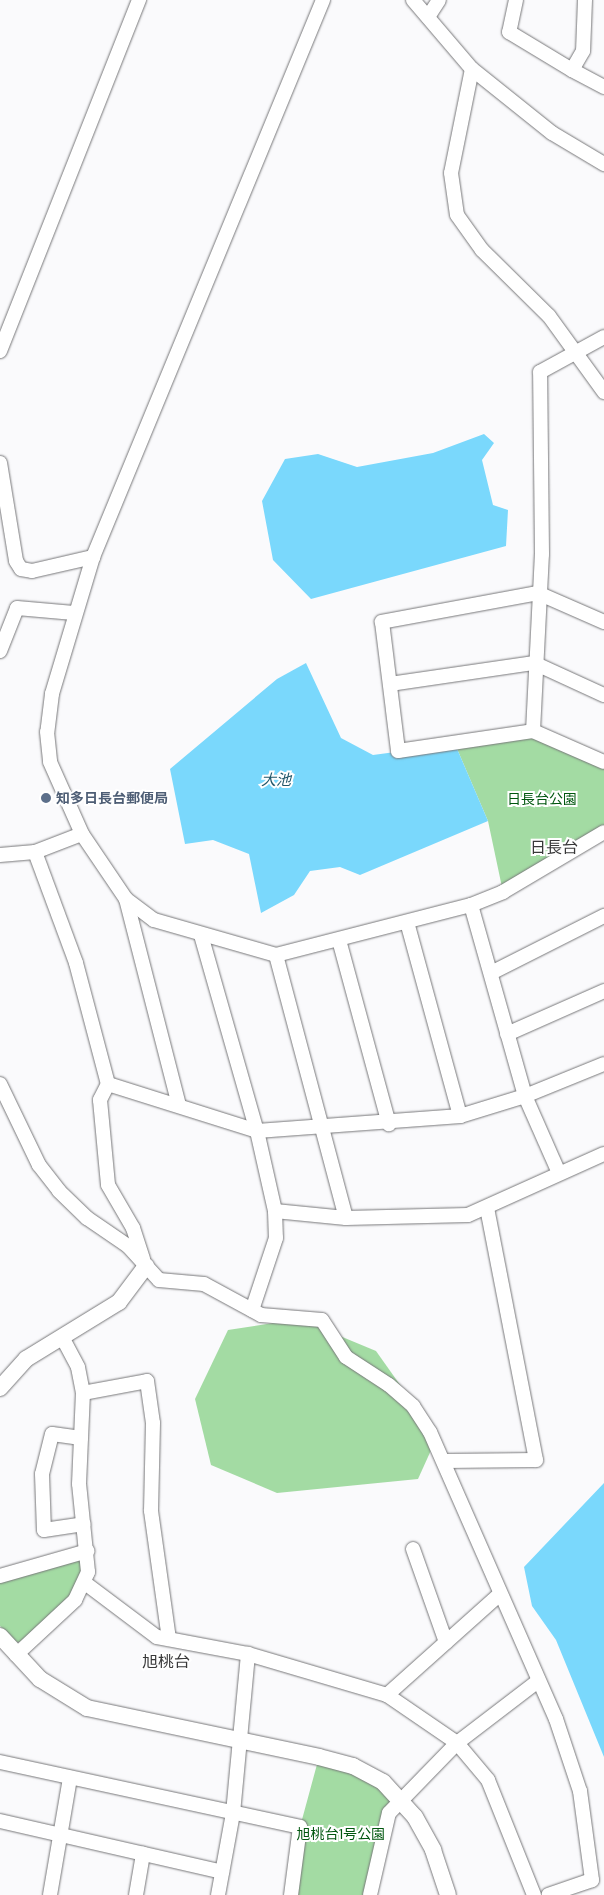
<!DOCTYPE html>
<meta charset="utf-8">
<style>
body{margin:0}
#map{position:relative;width:604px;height:1895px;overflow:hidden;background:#fafafc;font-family:"DM Sans","Noto Sans JP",sans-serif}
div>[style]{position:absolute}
.green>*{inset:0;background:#a3dba3}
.water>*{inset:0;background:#7ad8fc}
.roads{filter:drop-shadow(0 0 1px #777779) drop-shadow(0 0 1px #777779)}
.minor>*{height:14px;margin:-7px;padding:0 7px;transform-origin:7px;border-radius:7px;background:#fff}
.tertiary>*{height:16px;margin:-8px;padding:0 8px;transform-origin:8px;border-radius:8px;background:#fff}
.dots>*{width:14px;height:14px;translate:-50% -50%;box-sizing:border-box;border:2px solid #fff;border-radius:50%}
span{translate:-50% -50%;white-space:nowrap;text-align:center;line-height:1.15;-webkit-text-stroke:4px #fff;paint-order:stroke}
.service-label{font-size:14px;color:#4e5e75;font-weight:700}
.left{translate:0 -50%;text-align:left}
.park-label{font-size:14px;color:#01570f}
.water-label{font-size:15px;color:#22576a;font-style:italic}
.quarter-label{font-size:16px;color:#39393a}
</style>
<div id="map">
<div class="green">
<div style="clip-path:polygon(533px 731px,604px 762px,604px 832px,503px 892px,488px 821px,455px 744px)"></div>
<div style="clip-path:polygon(299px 1319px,376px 1351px,437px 1437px,418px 1479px,277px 1493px,211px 1465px,195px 1399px,228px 1330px)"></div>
<div style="clip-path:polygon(87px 1551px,85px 1583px,29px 1645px,14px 1641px,0 1626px,0 1576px)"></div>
<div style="clip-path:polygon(319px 1757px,403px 1800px,389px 1813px,370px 1895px,291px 1895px,300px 1827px)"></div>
</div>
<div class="water">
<div style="clip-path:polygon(484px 434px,494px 443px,482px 460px,493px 505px,508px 510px,506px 546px,311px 599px,273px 560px,262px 501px,285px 459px,318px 454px,357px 467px,433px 453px)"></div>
<div style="clip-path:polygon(306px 663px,341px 738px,373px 755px,455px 744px,488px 821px,360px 875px,340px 867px,310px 871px,294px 895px,261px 913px,249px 854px,213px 840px,185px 844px,170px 769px,277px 679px)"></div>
<div style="clip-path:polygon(604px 1483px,604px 1757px,556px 1640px,532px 1606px,524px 1567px)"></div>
</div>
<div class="roads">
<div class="minor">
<div style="left:323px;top:0;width:603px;rotate:112.44deg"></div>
<div style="left:93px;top:557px;width:143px;rotate:106.7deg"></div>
<div style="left:52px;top:694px;width:38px;rotate:97deg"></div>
<div style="left:47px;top:732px;width:30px;rotate:84deg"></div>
<div style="left:50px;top:762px;width:79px;rotate:66deg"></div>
<div style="left:82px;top:834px;width:78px;rotate:55.9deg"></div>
<div style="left:126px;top:899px;width:35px;rotate:37deg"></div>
<div style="left:154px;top:920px;width:127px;rotate:16deg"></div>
<div style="left:276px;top:955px;width:201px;rotate:-14.4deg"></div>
<div style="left:471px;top:905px;width:35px;rotate:-22deg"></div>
<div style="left:503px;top:892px;width:117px;rotate:-30.7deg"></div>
<div style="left:413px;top:0;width:91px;rotate:49.5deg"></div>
<div style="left:472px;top:69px;width:102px;rotate:38.7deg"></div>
<div style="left:552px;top:133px;width:61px;rotate:30.8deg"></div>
<div style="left:516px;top:0;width:33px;rotate:102deg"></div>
<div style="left:509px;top:32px;width:74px;rotate:31.1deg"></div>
<div style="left:585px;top:0;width:51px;rotate:92.2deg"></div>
<div style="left:583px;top:51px;width:22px;rotate:120deg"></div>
<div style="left:572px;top:70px;width:36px;rotate:28deg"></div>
<div style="left:428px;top:17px;width:20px;rotate:-57deg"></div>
<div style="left:472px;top:69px;width:106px;rotate:101.4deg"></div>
<div style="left:451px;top:173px;width:42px;rotate:81.9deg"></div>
<div style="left:457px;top:215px;width:43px;rotate:54.5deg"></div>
<div style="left:482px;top:250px;width:94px;rotate:44.6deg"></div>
<div style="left:549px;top:316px;width:94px;rotate:54.1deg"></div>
<div style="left:0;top:351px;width:378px;rotate:-68.4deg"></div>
<div style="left:0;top:463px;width:99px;rotate:80.7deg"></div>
<div style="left:16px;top:561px;width:9px;rotate:58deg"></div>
<div style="left:21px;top:569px;width:11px;rotate:10deg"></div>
<div style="left:32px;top:571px;width:63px;rotate:-12.9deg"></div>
<div style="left:604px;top:622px;width:72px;rotate:-156.3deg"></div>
<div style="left:538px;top:593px;width:159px;rotate:169.5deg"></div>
<div style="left:382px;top:622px;width:130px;rotate:82.9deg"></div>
<div style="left:398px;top:751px;width:136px;rotate:-8.4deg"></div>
<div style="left:533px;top:731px;width:77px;rotate:23.6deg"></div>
<div style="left:0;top:651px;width:46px;rotate:-68.4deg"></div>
<div style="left:17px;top:608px;width:57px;rotate:5deg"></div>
<div style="left:390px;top:684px;width:146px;rotate:-8.3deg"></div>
<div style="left:534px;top:663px;width:77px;rotate:24.6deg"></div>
<div style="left:533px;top:731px;width:177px;rotate:-87.1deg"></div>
<div style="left:542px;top:554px;width:182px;rotate:-90.6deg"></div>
<div style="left:540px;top:372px;width:73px;rotate:-28.7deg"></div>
<div style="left:35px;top:852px;width:118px;rotate:69.7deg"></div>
<div style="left:76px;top:963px;width:125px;rotate:75.2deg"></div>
<div style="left:108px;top:1084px;width:156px;rotate:17.5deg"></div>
<div style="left:257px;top:1131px;width:204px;rotate:-4.2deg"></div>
<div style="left:460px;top:1116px;width:68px;rotate:-17.1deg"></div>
<div style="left:525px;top:1096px;width:85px;rotate:-22.1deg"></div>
<div style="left:0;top:855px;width:35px;rotate:-5deg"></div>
<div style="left:35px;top:852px;width:50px;rotate:-21deg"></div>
<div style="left:126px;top:899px;width:213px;rotate:75.6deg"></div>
<div style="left:471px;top:905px;width:198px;rotate:74.2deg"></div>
<div style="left:525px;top:1096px;width:84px;rotate:66.2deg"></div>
<div style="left:407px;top:922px;width:201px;rotate:74.7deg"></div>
<div style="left:201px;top:935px;width:204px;rotate:74.1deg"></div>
<div style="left:257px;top:1131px;width:82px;rotate:77.3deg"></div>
<div style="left:275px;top:1211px;width:27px;rotate:88deg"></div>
<div style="left:276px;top:1238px;width:76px;rotate:108.4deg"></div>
<div style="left:339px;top:940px;width:191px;rotate:74.8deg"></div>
<div style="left:276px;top:955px;width:272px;rotate:75.1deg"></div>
<div style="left:491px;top:973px;width:127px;rotate:-26.8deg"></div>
<div style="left:507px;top:1034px;width:106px;rotate:-23.9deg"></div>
<div style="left:0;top:1084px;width:90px;rotate:64.3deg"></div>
<div style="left:39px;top:1165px;width:33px;rotate:52deg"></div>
<div style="left:59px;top:1191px;width:39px;rotate:44deg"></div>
<div style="left:87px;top:1218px;width:50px;rotate:34.3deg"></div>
<div style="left:128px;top:1246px;width:46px;rotate:47.6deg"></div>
<div style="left:159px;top:1280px;width:45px;rotate:5.1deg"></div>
<div style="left:204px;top:1284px;width:65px;rotate:28.5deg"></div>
<div style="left:261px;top:1315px;width:61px;rotate:4.7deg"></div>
<div style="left:322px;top:1320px;width:44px;rotate:57deg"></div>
<div style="left:346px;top:1357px;width:51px;rotate:33.1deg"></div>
<div style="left:389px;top:1385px;width:32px;rotate:41deg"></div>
<div style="left:413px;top:1406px;width:31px;rotate:57deg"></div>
<div style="left:430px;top:1432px;width:313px;rotate:66.3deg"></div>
<div style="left:556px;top:1719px;width:76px;rotate:71.6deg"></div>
<div style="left:580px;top:1791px;width:90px;rotate:82.3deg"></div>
<div style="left:592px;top:1880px;width:46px;rotate:161.2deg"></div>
<div style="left:108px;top:1084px;width:18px;rotate:117deg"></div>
<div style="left:100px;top:1100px;width:85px;rotate:84.6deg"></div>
<div style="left:108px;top:1185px;width:50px;rotate:59.8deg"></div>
<div style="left:133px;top:1228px;width:33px;rotate:72deg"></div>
<div style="left:275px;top:1211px;width:71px;rotate:5.6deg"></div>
<div style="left:346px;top:1218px;width:122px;rotate:-1.4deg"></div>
<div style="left:468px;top:1215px;width:149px;rotate:-24.2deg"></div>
<div style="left:83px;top:1393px;width:65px;rotate:-10.6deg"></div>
<div style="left:147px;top:1381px;width:42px;rotate:81.9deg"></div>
<div style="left:153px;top:1423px;width:88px;rotate:91.3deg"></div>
<div style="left:151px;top:1511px;width:129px;rotate:82deg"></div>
<div style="left:81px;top:1438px;width:29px;rotate:-172deg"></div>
<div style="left:52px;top:1434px;width:41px;rotate:104deg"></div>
<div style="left:42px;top:1474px;width:56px;rotate:88deg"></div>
<div style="left:44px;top:1530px;width:40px;rotate:-8.5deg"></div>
<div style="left:445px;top:1461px;width:91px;rotate:-0.6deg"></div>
<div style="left:536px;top:1460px;width:256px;rotate:-101deg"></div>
<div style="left:413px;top:1549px;width:99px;rotate:70.5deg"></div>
<div style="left:0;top:1576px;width:91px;rotate:-16deg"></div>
<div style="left:85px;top:1583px;width:90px;rotate:36.9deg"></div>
<div style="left:157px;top:1637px;width:93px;rotate:10.6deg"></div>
<div style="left:16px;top:1655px;width:81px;rotate:-43deg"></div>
<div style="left:75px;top:1600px;width:31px;rotate:-65deg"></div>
<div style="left:88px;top:1572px;width:88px;rotate:-95.8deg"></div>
<div style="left:79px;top:1484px;width:91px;rotate:-87.5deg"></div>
<div style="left:83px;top:1393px;width:26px;rotate:-101deg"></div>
<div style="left:78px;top:1367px;width:34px;rotate:-118deg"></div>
<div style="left:387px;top:1695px;width:150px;rotate:-41.8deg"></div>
<div style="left:0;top:1762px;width:307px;rotate:12.2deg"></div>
<div style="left:300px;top:1827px;width:69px;rotate:97.5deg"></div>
<div style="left:0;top:1821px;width:228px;rotate:12.9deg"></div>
<div style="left:50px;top:1895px;width:119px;rotate:-80.3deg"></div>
<div style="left:136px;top:1895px;width:42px;rotate:-80.3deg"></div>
<div style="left:218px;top:1895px;width:83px;rotate:-79.6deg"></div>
<div style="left:233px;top:1813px;width:160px;rotate:-84.6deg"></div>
<div style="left:248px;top:1654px;width:145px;rotate:16.4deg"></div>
<div style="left:387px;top:1695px;width:85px;rotate:34.4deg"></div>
<div style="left:457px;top:1743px;width:48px;rotate:50deg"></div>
<div style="left:488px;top:1780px;width:124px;rotate:68.2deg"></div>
<div style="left:370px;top:1895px;width:84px;rotate:-77deg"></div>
<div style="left:389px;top:1813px;width:98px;rotate:-45.8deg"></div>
<div style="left:457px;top:1743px;width:102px;rotate:-37.4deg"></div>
</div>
<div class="tertiary">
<div style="left:0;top:1388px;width:39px;rotate:-48deg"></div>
<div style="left:26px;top:1359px;width:109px;rotate:-31.5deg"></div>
<div style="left:119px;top:1302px;width:45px;rotate:-53.1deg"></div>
<div style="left:0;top:1636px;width:59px;rotate:47.1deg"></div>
<div style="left:40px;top:1679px;width:55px;rotate:31.7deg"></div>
<div style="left:87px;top:1708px;width:237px;rotate:11.9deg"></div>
<div style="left:319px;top:1757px;width:35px;rotate:15deg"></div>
<div style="left:353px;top:1766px;width:34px;rotate:28deg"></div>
<div style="left:383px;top:1782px;width:47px;rotate:47.6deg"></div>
<div style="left:415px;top:1817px;width:38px;rotate:61deg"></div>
<div style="left:433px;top:1850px;width:47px;rotate:71.6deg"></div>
</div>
</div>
<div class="dots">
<div style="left:46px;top:798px;background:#5c6f8a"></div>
</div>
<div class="service-label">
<span class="left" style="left:56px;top:798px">知多日長台郵便局</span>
</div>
<div class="park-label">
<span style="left:542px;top:799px">日長台公園</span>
<span style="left:341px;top:1834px">旭桃台1号公園</span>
</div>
<div class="water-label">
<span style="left:276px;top:781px">大池</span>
</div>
<div class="quarter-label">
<span style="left:554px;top:848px">日長台</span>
<span style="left:166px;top:1662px">旭桃台</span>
</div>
</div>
